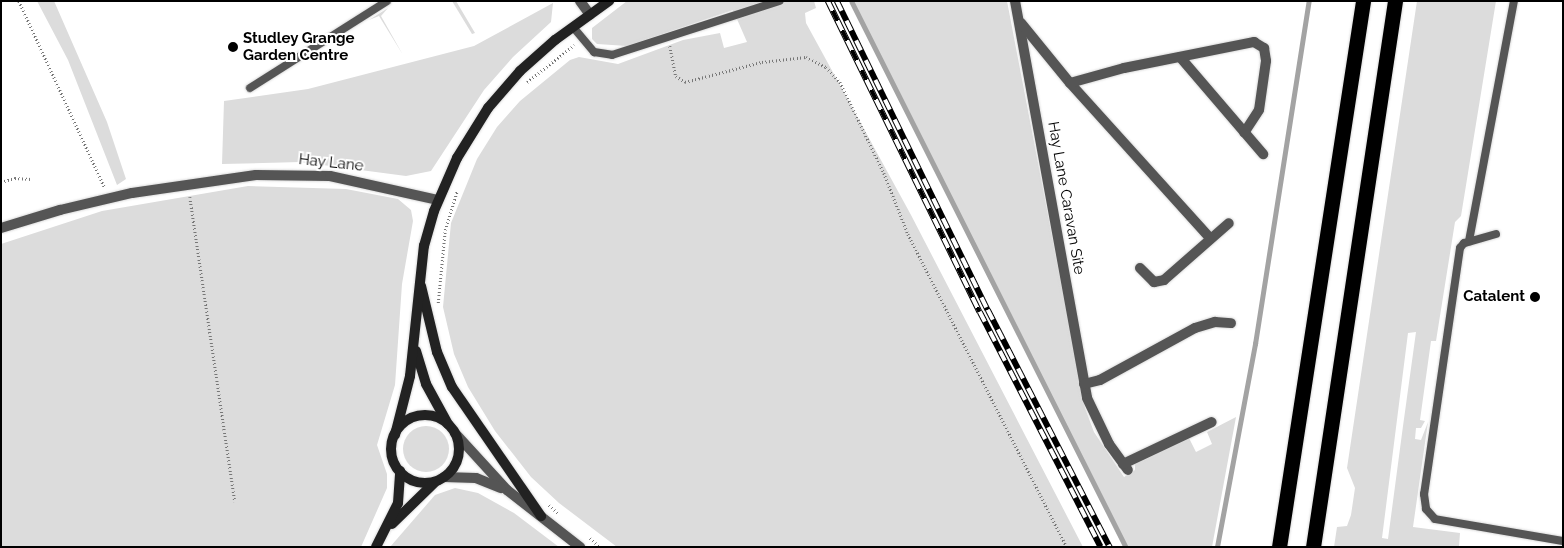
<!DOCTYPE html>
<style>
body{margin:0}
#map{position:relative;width:1564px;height:548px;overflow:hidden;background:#fff;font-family:Raleway,sans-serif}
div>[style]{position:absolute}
.green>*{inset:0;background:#dcdcdc}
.round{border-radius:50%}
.stream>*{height:4.5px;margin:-2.25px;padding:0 2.25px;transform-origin:2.25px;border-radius:2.25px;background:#a3a3a3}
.path>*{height:2.5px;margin-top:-1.25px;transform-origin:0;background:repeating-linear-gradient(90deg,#777 0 1px,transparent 0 3.5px)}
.roads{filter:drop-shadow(0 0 1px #dbdbdb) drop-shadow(0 0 1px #dbdbdb)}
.service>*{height:8px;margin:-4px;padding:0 4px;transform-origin:4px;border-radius:4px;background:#555}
.minor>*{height:10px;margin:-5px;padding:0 5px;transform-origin:5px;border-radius:5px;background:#555}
.tertiary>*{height:10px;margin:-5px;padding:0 5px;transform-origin:5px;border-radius:5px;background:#555}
.secondary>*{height:10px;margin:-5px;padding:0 5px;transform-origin:5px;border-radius:5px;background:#222}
.secondary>.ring{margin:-5px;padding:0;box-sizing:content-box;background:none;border:10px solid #222;border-radius:50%}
.motorway>*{height:15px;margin:-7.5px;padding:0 7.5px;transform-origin:7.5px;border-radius:7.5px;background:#000}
.rail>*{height:5.5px;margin-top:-2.75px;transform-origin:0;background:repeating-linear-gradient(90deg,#fff 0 11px,#000 0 22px);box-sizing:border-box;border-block:1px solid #000}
.dots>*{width:14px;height:14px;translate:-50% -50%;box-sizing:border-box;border:2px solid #fff;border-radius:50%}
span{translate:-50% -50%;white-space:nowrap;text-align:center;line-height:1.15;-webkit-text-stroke:4px #fff;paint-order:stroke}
.poi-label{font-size:15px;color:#000;font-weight:700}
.left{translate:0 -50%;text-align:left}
.right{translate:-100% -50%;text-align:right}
.street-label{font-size:15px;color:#000}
.frame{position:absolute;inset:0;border:2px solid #000;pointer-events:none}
</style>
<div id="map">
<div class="green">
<div style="clip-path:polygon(37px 1px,54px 1px,107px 122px,126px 179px,117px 185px,68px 60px)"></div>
<div style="clip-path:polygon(452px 1px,456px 1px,475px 33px,472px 34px)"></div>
<div style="clip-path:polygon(627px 1px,814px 1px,816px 8px,805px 13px,806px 23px,911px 215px,1083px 547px,617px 547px,559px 503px,531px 477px,495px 431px,468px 387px,454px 354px,443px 307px,451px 223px,477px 159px,497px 127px,520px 101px,570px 60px,579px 57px,618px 64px,683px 40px,720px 33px,724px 48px,747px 42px,733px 10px,627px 46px,597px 44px,592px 39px,592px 28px)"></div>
<div style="clip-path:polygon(852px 1px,1007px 1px,1085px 408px,1094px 432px,1124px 477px,1135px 470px,1135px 464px,1189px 438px,1196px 452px,1212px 444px,1207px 432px,1236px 417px,1212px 547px,1126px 547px)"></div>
<div style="clip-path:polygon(evenodd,1417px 1px,1496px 1px,1461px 216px,1455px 222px,1436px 341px,1431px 341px,1420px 420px,1425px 421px,1421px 428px,1416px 428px,1415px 439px,1421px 440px,1428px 422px,1413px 527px,1460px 533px,1459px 547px,1334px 547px,1337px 527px,1347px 526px,1351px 515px,1355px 488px,1347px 468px,1417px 1px,1416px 332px,1403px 426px,1388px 539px,1382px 538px,1408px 333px,1416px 332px)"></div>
<div style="clip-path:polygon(553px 3px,551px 22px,513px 57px,484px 90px,431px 171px,406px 176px,300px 162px,222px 164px,224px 101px,308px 89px,474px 46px)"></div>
<div style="clip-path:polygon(388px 8px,381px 16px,403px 55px,379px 16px,369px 20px)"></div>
<div style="clip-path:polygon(248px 186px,346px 189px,398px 199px,411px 210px,413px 221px,402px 284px,395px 385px,377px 445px,387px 474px,387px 488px,361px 547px,1px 547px,1px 244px,102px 211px)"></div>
<div class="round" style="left:403px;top:426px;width:46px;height:46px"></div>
<div style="clip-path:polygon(455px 488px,478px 493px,514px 513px,559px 547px,390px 547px,435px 495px)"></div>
</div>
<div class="stream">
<div style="left:852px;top:2px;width:610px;rotate:63.31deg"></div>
<div style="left:1217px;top:547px;width:207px;rotate:-79.4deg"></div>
<div style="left:1255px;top:344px;width:347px;rotate:-81.1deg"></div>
</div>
<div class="path">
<div style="left:19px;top:1px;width:206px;rotate:65.3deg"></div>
<div style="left:670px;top:46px;width:31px;rotate:79deg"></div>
<div style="left:676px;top:76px;width:11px;rotate:34deg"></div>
<div style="left:685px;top:82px;width:80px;rotate:-14.6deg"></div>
<div style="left:762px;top:62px;width:44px;rotate:-6.5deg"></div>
<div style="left:806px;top:57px;width:22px;rotate:27deg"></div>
<div style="left:826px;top:67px;width:21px;rotate:47deg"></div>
<div style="left:840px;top:82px;width:101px;rotate:64.2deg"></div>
<div style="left:884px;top:173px;width:66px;rotate:68.5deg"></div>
<div style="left:908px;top:234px;width:351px;rotate:63.1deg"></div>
<div style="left:527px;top:82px;width:60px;rotate:-38.2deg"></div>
<div style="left:1px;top:182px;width:15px;rotate:-16deg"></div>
<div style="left:15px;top:178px;width:16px;rotate:4deg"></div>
<div style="left:190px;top:197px;width:308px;rotate:81.6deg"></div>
<div style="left:438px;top:303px;width:73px;rotate:-84.5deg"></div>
<div style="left:445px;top:230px;width:41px;rotate:-72.9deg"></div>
<div style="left:549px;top:505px;width:12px;rotate:42deg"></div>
<div style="left:590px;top:538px;width:13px;rotate:42deg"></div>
</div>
<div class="roads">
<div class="service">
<div style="left:573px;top:27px;width:33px;rotate:50deg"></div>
<div style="left:594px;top:52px;width:18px;rotate:9deg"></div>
<div style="left:612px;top:55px;width:176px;rotate:-17.9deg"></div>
<div style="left:250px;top:88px;width:162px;rotate:-32.4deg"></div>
<div style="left:1496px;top:234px;width:33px;rotate:164deg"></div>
<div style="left:1464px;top:243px;width:6px;rotate:129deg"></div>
<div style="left:1460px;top:248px;width:249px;rotate:98.3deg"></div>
<div style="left:1424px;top:494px;width:15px;rotate:82deg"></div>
<div style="left:1426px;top:509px;width:13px;rotate:48deg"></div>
<div style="left:1435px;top:519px;width:130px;rotate:9.8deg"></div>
<div style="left:1469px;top:241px;width:244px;rotate:-79.4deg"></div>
</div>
<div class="minor">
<div style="left:580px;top:1px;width:17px;rotate:54deg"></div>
<div style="left:1015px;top:1px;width:403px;rotate:79.7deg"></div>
<div style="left:1087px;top:398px;width:51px;rotate:64.4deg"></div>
<div style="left:1109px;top:444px;width:32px;rotate:54deg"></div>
<div style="left:1021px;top:23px;width:77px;rotate:50.8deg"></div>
<div style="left:1070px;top:83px;width:209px;rotate:47.9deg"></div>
<div style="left:1180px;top:57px;width:128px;rotate:49.4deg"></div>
<div style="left:1070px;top:83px;width:56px;rotate:-15.5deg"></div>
<div style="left:1124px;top:68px;width:133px;rotate:-11.3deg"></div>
<div style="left:1254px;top:42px;width:12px;rotate:31deg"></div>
<div style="left:1264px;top:48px;width:13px;rotate:81deg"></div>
<div style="left:1266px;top:61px;width:49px;rotate:98.1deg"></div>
<div style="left:1259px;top:110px;width:27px;rotate:123deg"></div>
<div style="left:1140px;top:268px;width:20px;rotate:45deg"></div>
<div style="left:1154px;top:282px;width:10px;rotate:-11deg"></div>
<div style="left:1164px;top:280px;width:86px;rotate:-41.2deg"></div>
<div style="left:1084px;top:384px;width:16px;rotate:-14deg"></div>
<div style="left:1100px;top:380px;width:108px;rotate:-28.7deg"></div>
<div style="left:1195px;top:328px;width:21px;rotate:-17deg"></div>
<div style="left:1215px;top:322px;width:16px;rotate:4deg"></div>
<div style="left:1123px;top:464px;width:98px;rotate:-25.3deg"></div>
</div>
<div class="tertiary">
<div style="left:1px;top:228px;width:62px;rotate:-17deg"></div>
<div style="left:60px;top:210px;width:74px;rotate:-13.3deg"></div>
<div style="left:132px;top:193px;width:125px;rotate:-8.3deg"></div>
<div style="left:256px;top:175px;width:74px;rotate:0.8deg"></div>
<div style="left:330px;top:176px;width:111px;rotate:12.5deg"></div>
<div style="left:455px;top:433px;width:77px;rotate:47.6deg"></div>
<div style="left:507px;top:490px;width:93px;rotate:38deg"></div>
<div style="left:444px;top:477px;width:32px;rotate:2deg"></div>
<div style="left:476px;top:478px;width:27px;rotate:22deg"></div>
</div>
<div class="secondary">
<div style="left:421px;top:286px;width:68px;rotate:76.4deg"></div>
<div style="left:437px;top:352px;width:38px;rotate:67deg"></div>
<div style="left:452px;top:387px;width:157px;rotate:55.4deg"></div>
<div style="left:416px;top:351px;width:34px;rotate:73deg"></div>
<div style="left:426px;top:384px;width:46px;rotate:61.2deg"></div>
<div class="ring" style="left:391px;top:415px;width:58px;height:58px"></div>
<div style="left:395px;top:435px;width:61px;rotate:-75.7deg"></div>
<div style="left:410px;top:376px;width:131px;rotate:-83.9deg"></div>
<div style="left:424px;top:246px;width:36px;rotate:-74deg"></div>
<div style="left:434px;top:211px;width:58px;rotate:-66.5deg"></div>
<div style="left:457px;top:158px;width:59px;rotate:-58.2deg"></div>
<div style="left:488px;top:108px;width:49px;rotate:-49.1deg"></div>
<div style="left:520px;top:71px;width:47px;rotate:-41.5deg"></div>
<div style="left:555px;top:40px;width:67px;rotate:-35.8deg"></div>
<div style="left:392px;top:524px;width:60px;rotate:-44.3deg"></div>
<div style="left:376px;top:547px;width:49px;rotate:-63.4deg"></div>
<div style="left:398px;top:503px;width:32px;rotate:-86deg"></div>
</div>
<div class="motorway">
<div style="left:1279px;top:547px;width:552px;rotate:-81.25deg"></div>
<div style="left:1313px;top:547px;width:552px;rotate:-81.46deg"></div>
</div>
</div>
<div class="rail">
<div style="left:828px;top:1px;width:346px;rotate:64deg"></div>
<div style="left:980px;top:312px;width:264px;rotate:62.8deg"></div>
<div style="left:837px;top:1px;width:344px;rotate:64deg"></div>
<div style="left:988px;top:310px;width:267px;rotate:62.8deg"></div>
</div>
<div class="dots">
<div style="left:233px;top:47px;background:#000"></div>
<div style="left:1535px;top:297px;background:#000"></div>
</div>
<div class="poi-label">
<span class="left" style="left:243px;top:47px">Studley Grange<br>Garden Centre</span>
<span class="right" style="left:1525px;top:297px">Catalent</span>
</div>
<div class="street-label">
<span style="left:331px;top:163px;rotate:6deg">Hay Lane</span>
<span style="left:1066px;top:198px;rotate:80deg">Hay Lane Caravan Site</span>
</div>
<div class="frame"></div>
</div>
